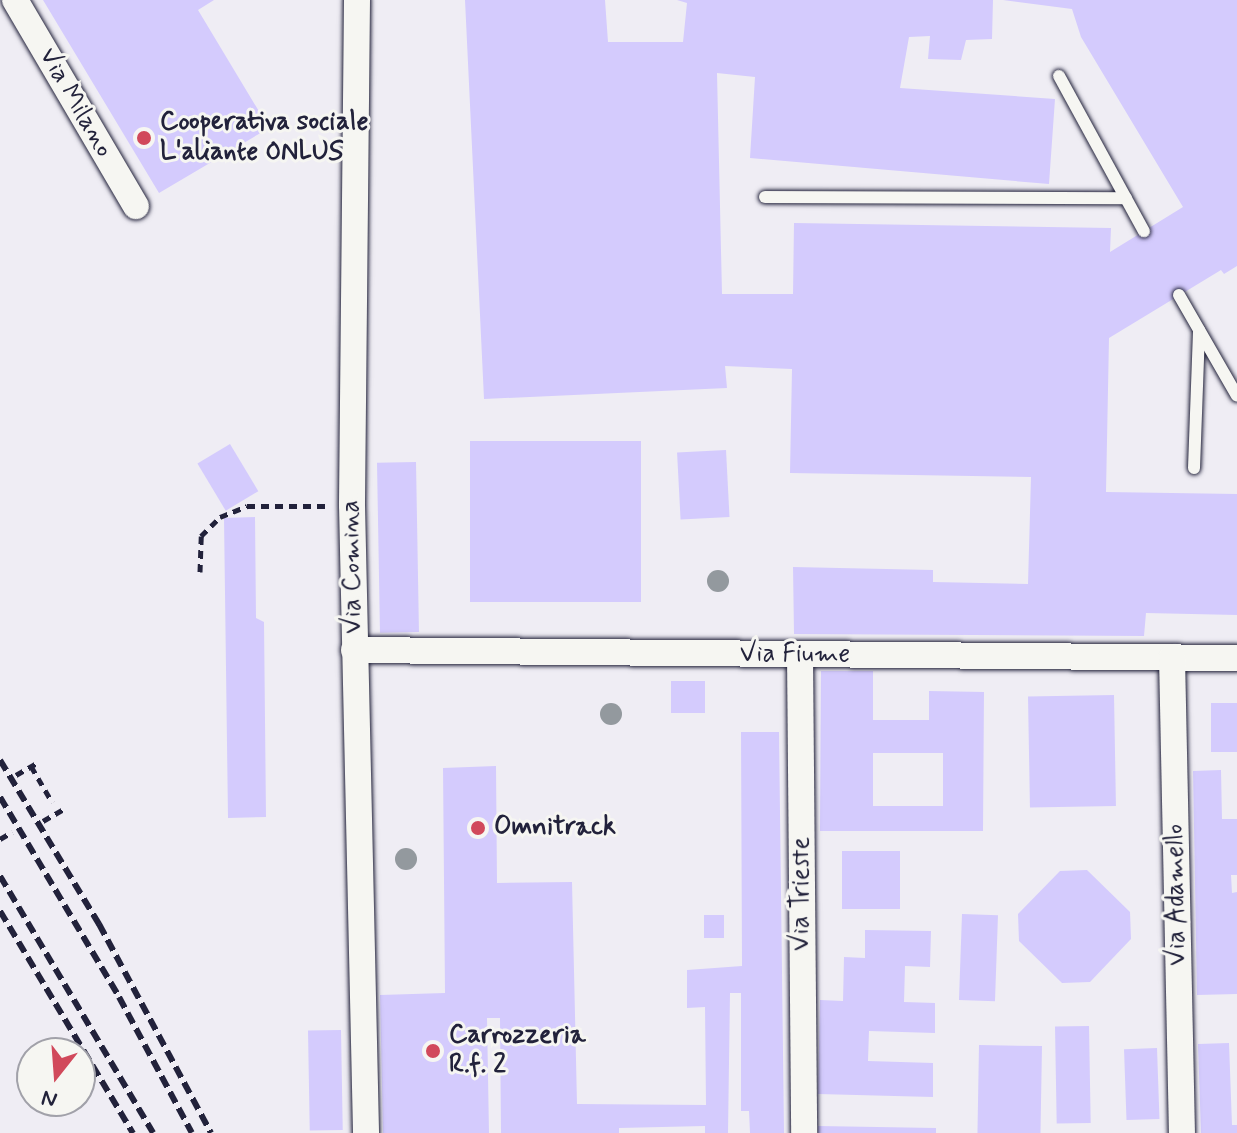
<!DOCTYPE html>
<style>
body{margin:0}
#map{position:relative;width:1237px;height:1133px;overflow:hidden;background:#efedf4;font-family:Mynerve,sans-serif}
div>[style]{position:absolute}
.building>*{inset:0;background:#d4cbfd;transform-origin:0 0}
.path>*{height:5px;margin-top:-2.5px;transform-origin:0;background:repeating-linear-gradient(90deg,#22223b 0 8px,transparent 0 14px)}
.roads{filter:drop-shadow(0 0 2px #22223b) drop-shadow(0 0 2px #22223b)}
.service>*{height:12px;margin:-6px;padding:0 6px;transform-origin:6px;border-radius:6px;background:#f6f6f2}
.minor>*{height:26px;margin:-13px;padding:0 13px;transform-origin:13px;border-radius:13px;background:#f6f6f2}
.rail>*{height:6px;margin-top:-3px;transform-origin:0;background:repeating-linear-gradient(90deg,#22223b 0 12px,transparent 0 18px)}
.trees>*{width:22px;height:22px;margin:-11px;border-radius:50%;background:#93999e}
.dots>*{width:22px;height:22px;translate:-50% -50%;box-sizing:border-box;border:4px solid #f6f6f2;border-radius:50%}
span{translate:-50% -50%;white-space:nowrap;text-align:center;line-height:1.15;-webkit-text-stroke:6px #f6f6f2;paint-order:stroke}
.street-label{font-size:26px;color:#22223b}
.poi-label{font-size:26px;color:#22223b;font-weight:700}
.left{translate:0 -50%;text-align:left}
.north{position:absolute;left:16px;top:1037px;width:80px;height:80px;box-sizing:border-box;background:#f6f6f2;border:2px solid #a1a1a9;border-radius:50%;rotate:197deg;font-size:22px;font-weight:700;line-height:32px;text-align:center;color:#22223b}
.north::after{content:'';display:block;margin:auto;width:28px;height:36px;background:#d1495b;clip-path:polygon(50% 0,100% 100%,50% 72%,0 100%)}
</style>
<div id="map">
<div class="building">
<div style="clip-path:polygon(43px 0,214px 0,198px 10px,269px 128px,159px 193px)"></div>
<div style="clip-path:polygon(465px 0,605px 0,608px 42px,683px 42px,687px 3px,677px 0,993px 0,992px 39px,966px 40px,961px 60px,928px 59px,930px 36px,909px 37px,900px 88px,1055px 99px,1049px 184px,750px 158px,755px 77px,717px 73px,722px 294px,793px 294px,794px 223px,1111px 228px,1110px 252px,1183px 207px,1081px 37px,1072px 9px,1003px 0,1237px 0,1237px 266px,1224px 274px,1221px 270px,1109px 338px,1106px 492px,1237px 494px,1237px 615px,1146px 613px,1144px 636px,794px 634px,793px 567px,933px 570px,933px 582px,1028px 584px,1031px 477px,790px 473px,792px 369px,725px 366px,727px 388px,484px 399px)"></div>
<div style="left:470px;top:441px;width:171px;height:161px"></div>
<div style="left:230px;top:444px;width:55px;height:38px;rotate:59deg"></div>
<div style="left:726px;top:450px;width:67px;height:49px;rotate:87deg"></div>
<div style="left:416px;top:462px;width:170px;height:39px;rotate:89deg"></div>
<div style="clip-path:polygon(255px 517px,256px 618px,264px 622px,266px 817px,228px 818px,224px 518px)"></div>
<div style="clip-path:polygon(evenodd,821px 671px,873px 671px,873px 720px,929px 720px,929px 691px,984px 692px,983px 831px,820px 831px,821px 671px,873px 753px,943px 753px,943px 806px,873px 806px,873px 753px)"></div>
<div style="left:671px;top:681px;width:34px;height:32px"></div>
<div style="left:1114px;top:695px;width:111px;height:86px;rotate:89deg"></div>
<div style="left:1211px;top:703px;width:26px;height:49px"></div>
<div style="clip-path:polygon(741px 732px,779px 732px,784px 1133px,750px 1133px,749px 1111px,741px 1111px,741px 993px,730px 993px,728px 1133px,705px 1133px,705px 1126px,619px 1128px,619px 1133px,501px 1133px,500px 1018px,487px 1018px,489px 1133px,383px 1133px,380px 995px,445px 993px,443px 768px,496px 766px,497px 883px,572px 882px,577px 1104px,706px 1105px,705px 1007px,687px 1008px,687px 970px,742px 966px)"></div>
<div style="clip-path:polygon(1221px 770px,1222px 819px,1237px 819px,1237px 875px,1231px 875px,1232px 893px,1237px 892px,1237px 994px,1197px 995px,1193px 771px)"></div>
<div style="left:842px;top:851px;width:58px;height:58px"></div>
<div style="clip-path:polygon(1087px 870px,1130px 912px,1131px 939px,1090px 982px,1062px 983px,1019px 941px,1018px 914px,1060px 871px)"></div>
<div style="left:962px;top:914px;width:36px;height:86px;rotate:2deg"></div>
<div style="left:724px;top:915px;width:23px;height:20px;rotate:90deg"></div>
<div style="clip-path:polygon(865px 930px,931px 931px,930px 967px,905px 966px,904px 1002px,935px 1003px,935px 1033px,869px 1031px,868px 1061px,933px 1063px,933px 1097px,818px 1094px,820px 1000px,843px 1001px,844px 957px,865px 958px)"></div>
<div style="left:1089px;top:1026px;width:97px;height:34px;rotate:89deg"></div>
<div style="left:341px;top:1030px;width:100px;height:33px;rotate:89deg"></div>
<div style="clip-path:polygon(1229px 1043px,1232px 1125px,1237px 1125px,1237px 1133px,1201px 1133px,1198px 1044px)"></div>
<div style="left:979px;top:1045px;width:63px;height:88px;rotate:1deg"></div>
<div style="left:1157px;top:1048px;width:71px;height:33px;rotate:88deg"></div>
<div style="clip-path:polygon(818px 1126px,936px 1128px,936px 1133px,818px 1133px)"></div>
</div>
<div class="path">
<div style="left:200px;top:572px;width:36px;rotate:-88deg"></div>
<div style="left:201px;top:536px;width:27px;rotate:-45deg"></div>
<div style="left:220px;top:517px;width:29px;rotate:-22deg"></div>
<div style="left:247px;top:506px;width:80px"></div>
<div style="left:31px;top:766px;width:42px;rotate:59.7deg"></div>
<div style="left:16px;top:775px;width:24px;rotate:-30deg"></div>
<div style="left:43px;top:821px;width:24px;rotate:-30deg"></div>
<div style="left:0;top:839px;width:14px;rotate:-30deg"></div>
</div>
<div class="roads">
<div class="service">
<div style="left:1059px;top:76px;width:177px;rotate:61.3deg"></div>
<div style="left:765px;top:197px;width:361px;rotate:0.2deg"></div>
<div style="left:1179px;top:295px;width:116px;rotate:60.1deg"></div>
<div style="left:1194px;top:468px;width:138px;rotate:-87.9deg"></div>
</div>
<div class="minor">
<div style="left:15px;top:0;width:239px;rotate:59.6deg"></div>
<div style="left:357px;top:0;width:505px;rotate:90.57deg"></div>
<div style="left:352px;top:505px;width:628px;rotate:88.72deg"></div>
<div style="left:354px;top:650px;width:883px;rotate:0.52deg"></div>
<div style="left:800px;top:655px;width:478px;rotate:89.5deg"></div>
<div style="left:1172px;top:657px;width:476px;rotate:88.8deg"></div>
</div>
</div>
<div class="rail">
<div style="left:0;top:760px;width:192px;rotate:58.9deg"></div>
<div style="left:99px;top:924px;width:237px;rotate:61.8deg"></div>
<div style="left:0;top:797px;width:233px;rotate:59.2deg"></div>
<div style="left:119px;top:997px;width:154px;rotate:61.8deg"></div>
<div style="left:0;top:876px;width:299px;rotate:59.2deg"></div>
<div style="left:0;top:911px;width:259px;rotate:59.1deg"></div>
</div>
<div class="trees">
<div style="left:718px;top:581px"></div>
<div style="left:611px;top:714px"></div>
<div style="left:406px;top:859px"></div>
</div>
<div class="dots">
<div style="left:144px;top:138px;background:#d1495b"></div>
<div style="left:478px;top:828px;background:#d1495b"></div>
<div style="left:433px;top:1051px;background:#d1495b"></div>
</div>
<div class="street-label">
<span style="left:75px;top:103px;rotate:60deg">Via Milano</span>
<span style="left:353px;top:567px;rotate:-91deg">Via Comina</span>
<span style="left:795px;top:655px">Via Fiume</span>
<span style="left:802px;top:894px;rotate:-90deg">Via Trieste</span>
<span style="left:1177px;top:895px;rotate:-91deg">Via Adamello</span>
</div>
<div class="poi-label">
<span class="left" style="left:160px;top:138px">Cooperativa sociale<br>L'aliante ONLUS</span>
<span class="left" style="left:494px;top:828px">Omnitrack</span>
<span class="left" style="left:449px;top:1051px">Carrozzeria<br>R.f. 2</span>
</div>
<div class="north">N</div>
</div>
